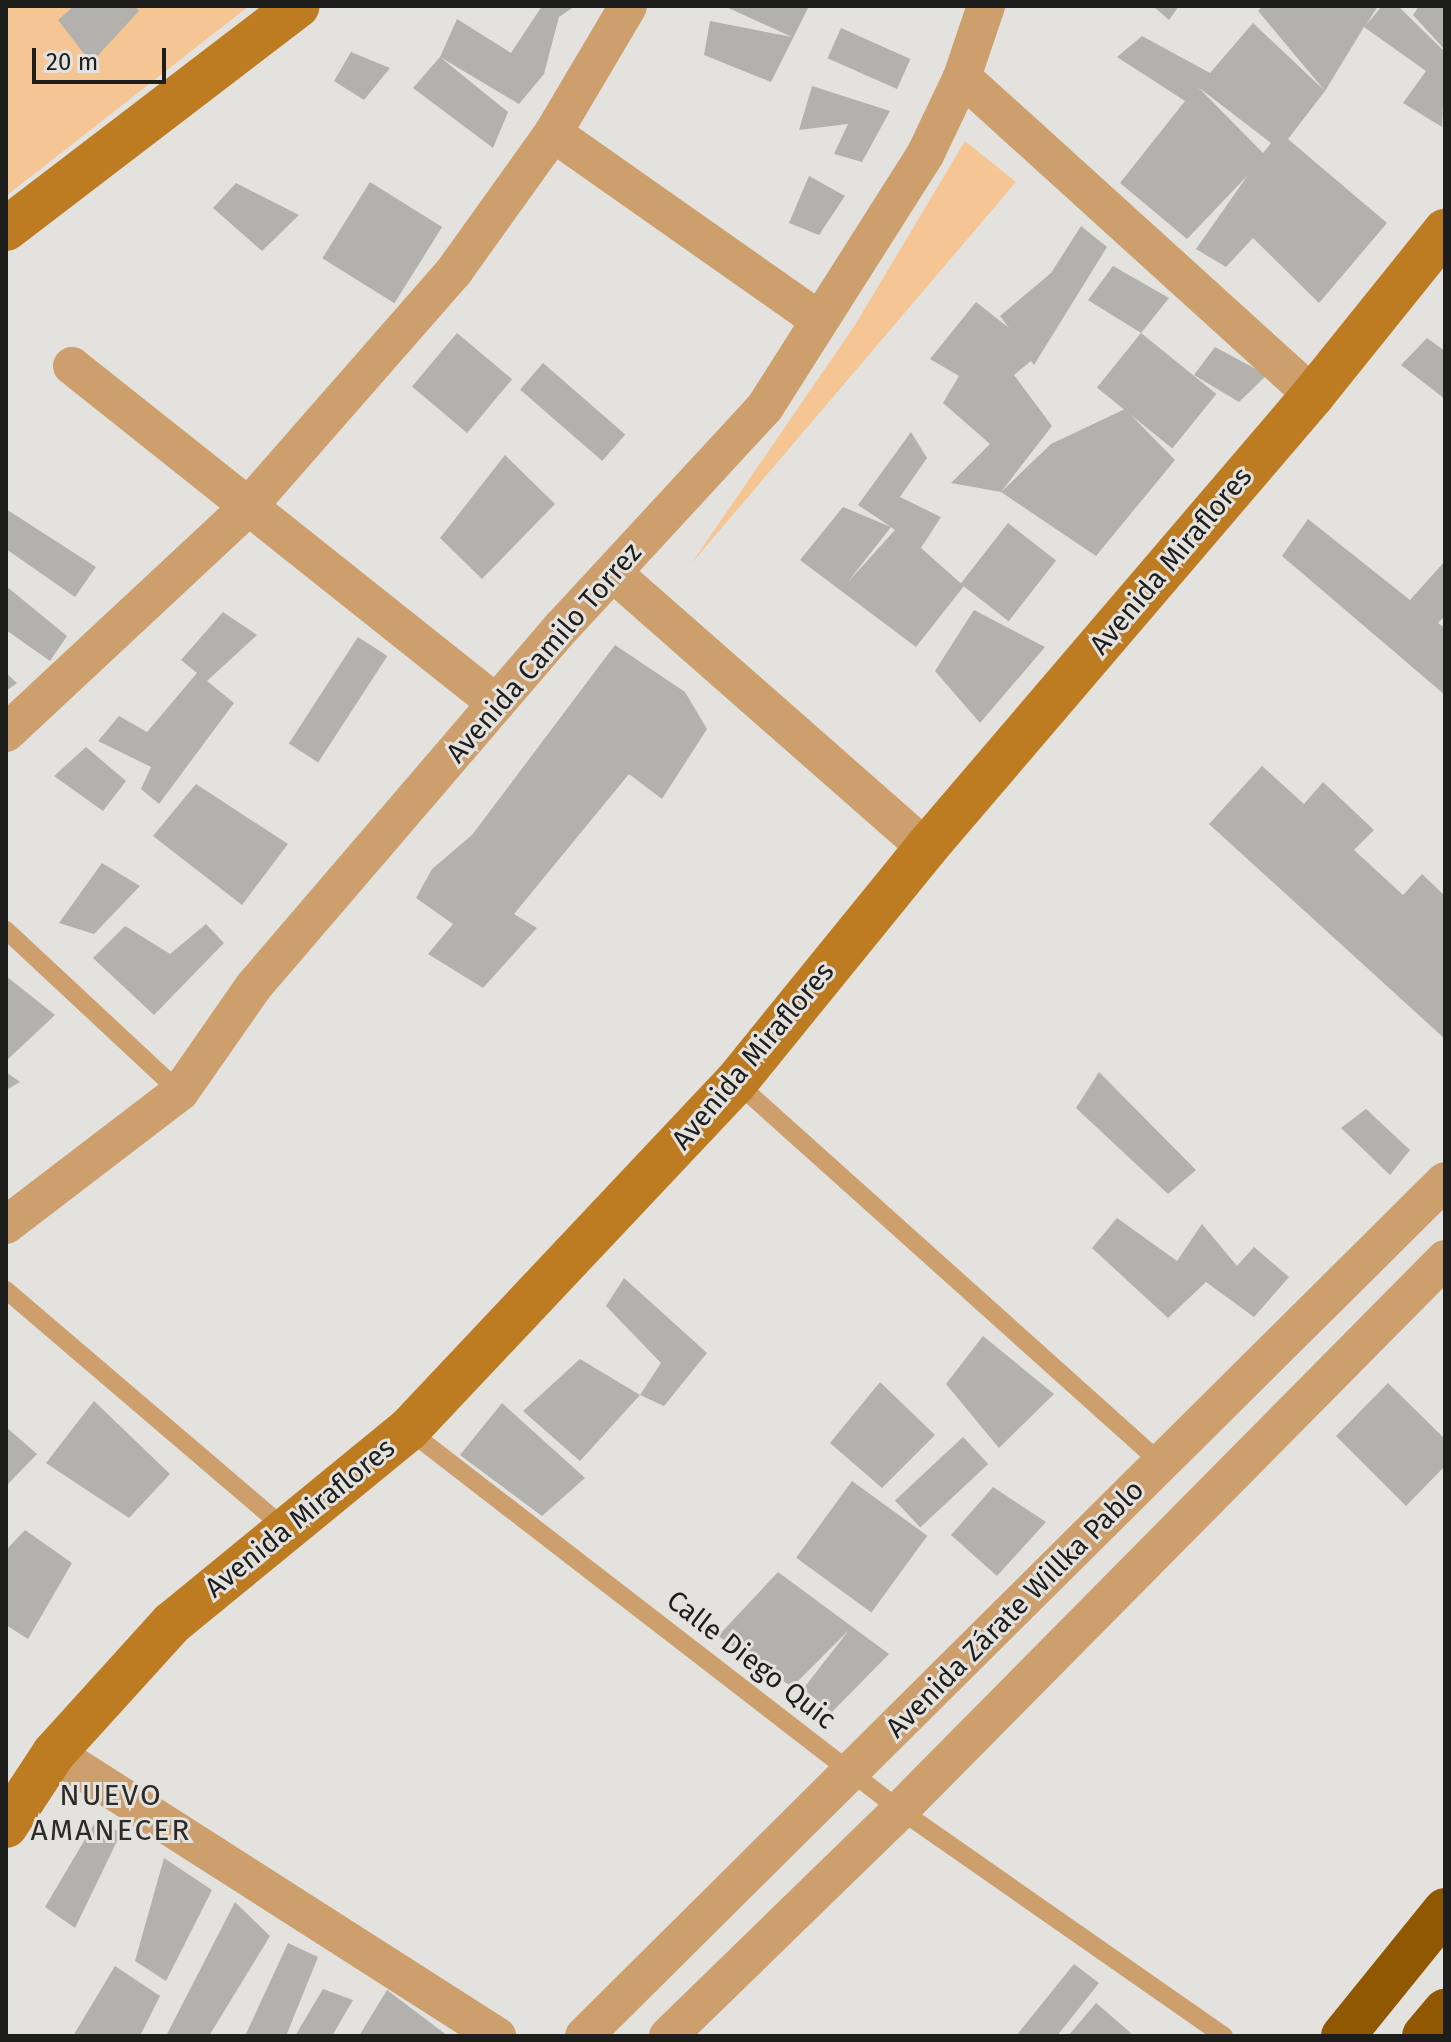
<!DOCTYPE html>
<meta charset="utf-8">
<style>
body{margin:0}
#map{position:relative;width:1451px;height:2042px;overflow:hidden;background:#e4e2df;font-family:"Fira Sans",sans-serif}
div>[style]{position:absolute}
.green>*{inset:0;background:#f5c694}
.building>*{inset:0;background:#b3b1ae;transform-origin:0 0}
.lane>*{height:18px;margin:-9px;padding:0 9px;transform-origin:9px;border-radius:9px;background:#cc9f6d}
.street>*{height:38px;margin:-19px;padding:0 19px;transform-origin:19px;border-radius:19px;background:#cc9f6d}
.secondary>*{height:44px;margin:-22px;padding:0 22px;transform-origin:22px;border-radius:22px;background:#be7c22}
.highway>*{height:44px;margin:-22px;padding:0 22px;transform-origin:22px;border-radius:22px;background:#905800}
span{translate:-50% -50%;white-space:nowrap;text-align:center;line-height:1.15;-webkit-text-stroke:6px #e4e2df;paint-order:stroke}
.street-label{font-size:28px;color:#1d1d1c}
.neighbourhood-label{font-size:30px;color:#2d2b29;letter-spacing:2px}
.frame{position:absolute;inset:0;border:8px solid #1d1d1c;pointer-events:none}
.scale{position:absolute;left:32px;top:48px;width:134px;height:36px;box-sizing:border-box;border:4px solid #1d1d1c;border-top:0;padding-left:10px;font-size:24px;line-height:28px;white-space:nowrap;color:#1d1d1c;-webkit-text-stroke:6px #e4e2df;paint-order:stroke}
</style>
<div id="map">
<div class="green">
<div style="clip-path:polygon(6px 6px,249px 6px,6px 196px)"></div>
<div style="clip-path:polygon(965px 141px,1016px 182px,691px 564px,855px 325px)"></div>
</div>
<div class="building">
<div style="clip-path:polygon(74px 6px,135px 6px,139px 11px,91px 63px,58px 20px)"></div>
<div style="clip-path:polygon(542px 6px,575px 6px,559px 17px,544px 74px,519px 104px,440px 57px,508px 112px,493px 148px,413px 88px,440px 57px,457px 19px,511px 53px)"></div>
<div style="clip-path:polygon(724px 6px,809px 6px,771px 82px,704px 55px,710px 21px,792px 37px)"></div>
<div style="clip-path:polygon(1153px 6px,1179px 6px,1169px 20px)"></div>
<div style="clip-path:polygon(evenodd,1263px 6px,1378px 6px,1366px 25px,1382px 6px,1398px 6px,1445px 52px,1442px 127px,1403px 103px,1426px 71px,1364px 27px,1325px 91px,1288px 139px,1387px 223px,1319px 303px,1253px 238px,1226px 267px,1196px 249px,1248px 175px,1187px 239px,1120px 183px,1185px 101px,1117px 57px,1142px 36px,1210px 73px,1253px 23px,1325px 91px,1258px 11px,1263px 6px,1198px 87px,1271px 143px,1263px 153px,1198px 87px)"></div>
<div style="clip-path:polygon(1419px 6px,1445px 6px,1445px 50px,1413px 15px)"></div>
<div style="left:841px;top:28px;width:76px;height:33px;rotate:24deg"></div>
<div style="clip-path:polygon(351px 52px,390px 68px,364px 100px,334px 81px)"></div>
<div style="clip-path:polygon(812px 86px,890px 111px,862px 162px,834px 154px,848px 124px,799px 130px)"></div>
<div style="clip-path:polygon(809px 176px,845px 196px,819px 235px,789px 223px)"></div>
<div style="left:370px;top:182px;width:85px;height:90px;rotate:32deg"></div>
<div style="clip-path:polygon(236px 183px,299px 215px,262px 251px,213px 208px)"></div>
<div style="clip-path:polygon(1081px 226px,1107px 247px,1034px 365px,1031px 361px,1014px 375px,1052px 426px,1001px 492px,1051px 444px,1125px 409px,1175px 460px,1096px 556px,1001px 492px,951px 483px,990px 444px,943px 403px,959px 376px,930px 359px,976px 302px,1009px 328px,1000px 316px,1051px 273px)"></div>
<div style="clip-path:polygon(1113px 266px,1169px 298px,1141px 333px,1088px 300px)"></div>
<div style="left:457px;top:333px;width:72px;height:70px;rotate:40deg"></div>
<div style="left:1141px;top:333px;width:97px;height:70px;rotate:39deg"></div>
<div style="clip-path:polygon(1427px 338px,1445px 351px,1445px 399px,1401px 365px)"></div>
<div style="clip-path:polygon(1215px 347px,1267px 375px,1239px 402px,1194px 375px)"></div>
<div style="left:543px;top:363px;width:109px;height:35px;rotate:41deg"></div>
<div style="clip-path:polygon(evenodd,911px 432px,927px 458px,900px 497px,941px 517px,921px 548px,964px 586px,916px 647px,800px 560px,843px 507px,891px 527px,858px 505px,911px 432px,891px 527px,895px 530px,847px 583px,891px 527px)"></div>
<div style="clip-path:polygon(505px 455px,555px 504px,482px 579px,440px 538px)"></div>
<div style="clip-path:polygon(6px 509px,96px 567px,75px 597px,6px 549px)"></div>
<div style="clip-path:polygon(1308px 519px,1410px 600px,1445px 561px,1445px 616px,1438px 623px,1445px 628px,1445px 695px,1282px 556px)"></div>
<div style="left:1008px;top:523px;width:61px;height:77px;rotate:38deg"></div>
<div style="clip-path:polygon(6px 586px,67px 636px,50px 661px,6px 630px)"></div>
<div style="clip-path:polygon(974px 610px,1045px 647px,980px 723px,935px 671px)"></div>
<div style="clip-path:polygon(223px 612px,257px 635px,207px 681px,234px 703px,159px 804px,141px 789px,151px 767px,98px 741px,119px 716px,147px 732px,197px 673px,181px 660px)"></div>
<div style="left:358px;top:637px;width:35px;height:127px;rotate:33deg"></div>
<div style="clip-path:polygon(615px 645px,685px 692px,707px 729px,662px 799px,629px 774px,514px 914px,537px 928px,483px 988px,428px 954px,453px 924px,416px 898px,432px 869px,472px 835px)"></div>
<div style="clip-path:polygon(6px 673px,17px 683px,6px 691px)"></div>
<div style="clip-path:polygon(86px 747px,126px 781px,103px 811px,54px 776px)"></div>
<div style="clip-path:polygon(1262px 766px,1304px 804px,1323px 782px,1374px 830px,1354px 850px,1403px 895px,1422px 874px,1445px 896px,1445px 1039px,1209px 824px)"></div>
<div style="clip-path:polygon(196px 784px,288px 844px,242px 905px,153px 836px)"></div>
<div style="clip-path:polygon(102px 863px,140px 886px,94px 934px,59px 923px)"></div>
<div style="clip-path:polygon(206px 924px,224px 943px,154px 1015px,93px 958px,125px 926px,170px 954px)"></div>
<div style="clip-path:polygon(6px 976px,55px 1015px,6px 1061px)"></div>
<div style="clip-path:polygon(6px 1072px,20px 1082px,6px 1090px)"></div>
<div style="clip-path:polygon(1099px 1072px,1196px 1170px,1168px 1194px,1076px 1108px)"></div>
<div style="clip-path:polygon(1366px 1109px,1410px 1150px,1390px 1175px,1341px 1128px)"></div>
<div style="clip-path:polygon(1117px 1218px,1177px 1261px,1202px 1224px,1237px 1266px,1254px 1247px,1289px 1277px,1254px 1317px,1206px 1282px,1168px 1318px,1092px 1248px)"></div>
<div style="clip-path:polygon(624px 1278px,707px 1353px,664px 1406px,640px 1395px,661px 1363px,606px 1306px)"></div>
<div style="clip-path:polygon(983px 1336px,1054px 1394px,999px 1448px,946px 1384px)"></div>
<div style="clip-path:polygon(580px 1359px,640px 1395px,580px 1461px,523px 1411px)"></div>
<div style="clip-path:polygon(880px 1382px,935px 1435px,882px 1488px,830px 1443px)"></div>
<div style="clip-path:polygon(1388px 1383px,1445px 1439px,1445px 1466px,1406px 1506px,1336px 1436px)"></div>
<div style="clip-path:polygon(94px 1401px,170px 1474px,129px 1518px,46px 1463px)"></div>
<div style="clip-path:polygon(502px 1403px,585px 1478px,542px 1516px,460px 1455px)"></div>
<div style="clip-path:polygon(6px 1427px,37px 1454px,6px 1486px)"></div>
<div style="left:963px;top:1437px;width:37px;height:93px;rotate:47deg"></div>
<div style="left:852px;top:1481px;width:93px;height:95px;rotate:36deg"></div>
<div style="clip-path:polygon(993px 1487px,1046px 1522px,997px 1576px,951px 1535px)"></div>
<div style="clip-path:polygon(25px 1530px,72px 1563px,28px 1639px,6px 1625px,6px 1550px)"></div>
<div style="clip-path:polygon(778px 1572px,889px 1654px,832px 1712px,803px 1689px,849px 1630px,792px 1687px,718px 1636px)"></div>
<div style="clip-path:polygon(97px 1819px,121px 1833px,75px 1928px,45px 1907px)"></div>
<div style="clip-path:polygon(164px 1858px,212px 1890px,166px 1981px,135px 1961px)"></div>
<div style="clip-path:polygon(235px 1902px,270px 1936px,209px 2036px,166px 2036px)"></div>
<div style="clip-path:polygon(288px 1943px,318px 1957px,286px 2036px,245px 2036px)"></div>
<div style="clip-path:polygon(1074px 1964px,1099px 1983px,1057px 2036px,1016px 2036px)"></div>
<div style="clip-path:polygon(115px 1966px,160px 1996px,140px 2036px,73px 2036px)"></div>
<div style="clip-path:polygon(323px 1989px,353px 2000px,332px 2036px,295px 2036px)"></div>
<div style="clip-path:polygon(387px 1990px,448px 2036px,359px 2036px)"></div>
<div style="clip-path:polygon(1096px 2003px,1131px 2033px,1128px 2036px,1068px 2036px)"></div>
</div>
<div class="lane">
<div style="left:6px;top:930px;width:238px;rotate:43deg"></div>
<div style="left:736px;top:1082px;width:571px;rotate:41.88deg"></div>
<div style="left:6px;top:1290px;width:368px;rotate:40.5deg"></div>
<div style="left:408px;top:1430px;width:622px;rotate:37.68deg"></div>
<div style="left:900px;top:1810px;width:395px;rotate:34.9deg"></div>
</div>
<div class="street">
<div style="left:962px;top:77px;width:474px;rotate:42.2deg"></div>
<div style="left:553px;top:133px;width:325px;rotate:35.1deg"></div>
<div style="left:72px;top:366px;width:542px;rotate:38.48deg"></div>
<div style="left:613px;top:573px;width:417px;rotate:41.3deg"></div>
<div style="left:6px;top:733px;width:328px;rotate:-43deg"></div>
<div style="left:246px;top:509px;width:317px;rotate:-48.8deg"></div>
<div style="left:455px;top:270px;width:168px;rotate:-54.4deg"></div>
<div style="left:553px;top:133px;width:147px;rotate:-59.4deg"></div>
<div style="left:6px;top:1225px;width:219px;rotate:-37.4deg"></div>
<div style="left:180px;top:1092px;width:129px;rotate:-55.1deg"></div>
<div style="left:254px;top:986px;width:473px;rotate:-49.4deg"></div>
<div style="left:562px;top:627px;width:299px;rotate:-47.3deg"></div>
<div style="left:765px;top:407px;width:299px;rotate:-57.6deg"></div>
<div style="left:925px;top:155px;width:86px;rotate:-64.6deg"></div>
<div style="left:962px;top:77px;width:75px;rotate:-71.3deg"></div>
<div style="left:54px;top:1753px;width:526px;rotate:32.57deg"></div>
<div style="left:584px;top:2036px;width:1213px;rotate:-44.8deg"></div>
<div style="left:668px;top:2036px;width:324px;rotate:-44.2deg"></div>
<div style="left:900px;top:1810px;width:775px;rotate:-45.31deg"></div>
</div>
<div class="secondary">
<div style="left:6px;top:229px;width:367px;rotate:-37.4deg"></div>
<div style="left:6px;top:1826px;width:87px;rotate:-56.7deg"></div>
<div style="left:54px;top:1753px;width:176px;rotate:-47.8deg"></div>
<div style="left:172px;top:1623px;width:305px;rotate:-39.3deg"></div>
<div style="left:408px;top:1430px;width:478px;rotate:-46.7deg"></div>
<div style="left:736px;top:1082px;width:301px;rotate:-50.9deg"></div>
<div style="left:926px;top:848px;width:596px;rotate:-49.49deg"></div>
<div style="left:1313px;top:395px;width:211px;rotate:-51.2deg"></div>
</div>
<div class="highway">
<div style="left:1343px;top:2036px;width:162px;rotate:-51deg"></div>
<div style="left:1424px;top:2036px;width:33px;rotate:-50deg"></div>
</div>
<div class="street-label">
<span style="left:1171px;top:561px;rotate:-50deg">Avenida Miraflores</span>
<span style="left:544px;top:653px;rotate:-49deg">Avenida Camilo Torrez</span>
<span style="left:753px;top:1056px;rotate:-50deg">Avenida Miraflores</span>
<span style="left:300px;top:1518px;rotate:-39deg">Avenida Miraflores</span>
<span style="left:1015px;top:1609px;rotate:-45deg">Avenida Zárate Willka Pablo</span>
<span style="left:751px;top:1660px;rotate:38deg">Calle Diego Quic</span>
</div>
<div class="neighbourhood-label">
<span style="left:111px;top:1812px">NUEVO<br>AMANECER</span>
</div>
<div class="frame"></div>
<div class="scale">20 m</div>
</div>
